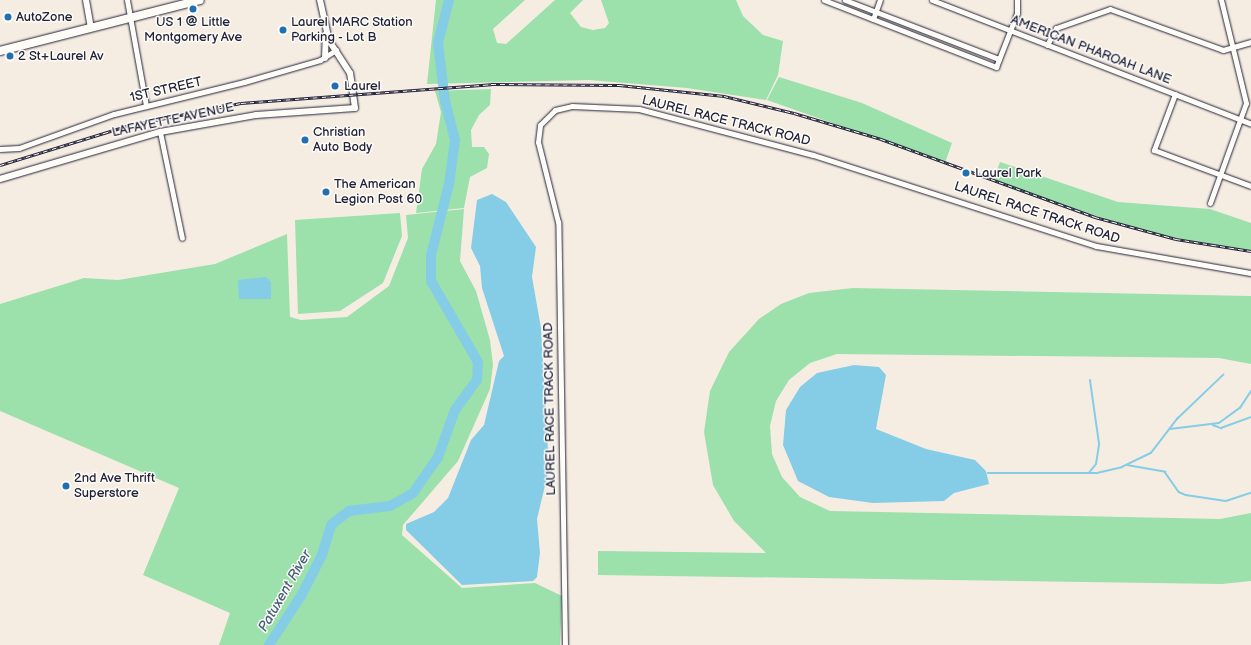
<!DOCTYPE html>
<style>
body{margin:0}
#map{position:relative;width:1251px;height:645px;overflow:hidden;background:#f6ede2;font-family:"Balsamiq Sans",sans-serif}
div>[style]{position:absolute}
.green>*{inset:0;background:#9ce0ab}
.water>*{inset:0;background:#85cde6}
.stream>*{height:1.5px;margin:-0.75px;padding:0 0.75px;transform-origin:0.75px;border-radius:0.75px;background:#85cde6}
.river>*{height:10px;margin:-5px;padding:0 5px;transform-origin:5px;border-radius:5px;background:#85cde6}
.roads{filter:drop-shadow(0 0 1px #22223b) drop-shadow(0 0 1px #22223b)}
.minor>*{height:5px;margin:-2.5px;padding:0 2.5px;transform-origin:2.5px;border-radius:2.5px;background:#fdfcf7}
.tertiary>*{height:6px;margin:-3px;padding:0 3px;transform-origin:3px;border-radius:3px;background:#fdfcf7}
.primary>*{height:8px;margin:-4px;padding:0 4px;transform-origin:4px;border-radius:4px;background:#fdfcf7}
.rail>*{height:3px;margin-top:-1.5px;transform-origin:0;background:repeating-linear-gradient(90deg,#fdfcf7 0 4.5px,#22223b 0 9px);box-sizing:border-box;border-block:1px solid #22223b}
.dots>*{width:11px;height:11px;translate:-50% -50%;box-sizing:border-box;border:2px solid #fdfcf7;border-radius:50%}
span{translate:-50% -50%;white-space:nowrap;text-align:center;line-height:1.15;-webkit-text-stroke:3px #fdfcf7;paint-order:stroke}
.poi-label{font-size:13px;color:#22223b}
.left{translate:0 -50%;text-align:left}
.street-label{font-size:13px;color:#22223b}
.water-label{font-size:14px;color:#455e77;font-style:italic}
</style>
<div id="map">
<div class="green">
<div style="clip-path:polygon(436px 0,525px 0,493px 29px,497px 43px,506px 44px,555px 0,583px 0,570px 13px,581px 27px,593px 30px,605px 28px,609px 23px,601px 0,736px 0,743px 16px,763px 35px,783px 41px,778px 75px,766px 100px,687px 88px,589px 80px,427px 84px)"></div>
<div style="clip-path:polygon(779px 77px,862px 103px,952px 143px,945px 163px,767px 100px)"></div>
<div style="clip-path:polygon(491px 89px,490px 105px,479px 115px,471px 130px,472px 147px,484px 147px,489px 154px,487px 168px,470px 177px,464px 208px,416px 213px,422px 169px,436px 144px,441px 112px,435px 91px)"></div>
<div style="clip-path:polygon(1000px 162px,1118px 202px,1210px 209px,1251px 223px,1251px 251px,1158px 235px,1044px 200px,993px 181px)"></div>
<div style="clip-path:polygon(464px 209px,460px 261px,476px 291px,490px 340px,493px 365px,490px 389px,458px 461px,403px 525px,402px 535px,462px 588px,535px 583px,562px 596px,560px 645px,219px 645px,230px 613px,143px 575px,179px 488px,0 411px,0 304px,84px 278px,118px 280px,215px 264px,287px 234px,290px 317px,301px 320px,347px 317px,389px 286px,408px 238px,406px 215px)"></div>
<div style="clip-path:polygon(400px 213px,402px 236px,383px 283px,340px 311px,298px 314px,295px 220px)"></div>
<div style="clip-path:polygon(853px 288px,1251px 296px,1251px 364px,1219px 358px,837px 354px,810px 363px,789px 380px,776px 401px,770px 426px,772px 454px,782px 477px,800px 497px,830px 511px,1220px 519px,1251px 513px,1251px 581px,1222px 584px,598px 575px,598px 551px,766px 553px,734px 521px,713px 485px,704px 432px,710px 391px,729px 352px,759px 319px,781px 304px,809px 293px)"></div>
</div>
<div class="water">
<div style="clip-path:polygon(492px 194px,506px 202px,536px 247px,532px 277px,541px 328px,549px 469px,537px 519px,540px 553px,537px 577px,533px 581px,462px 585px,406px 530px,406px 524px,434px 512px,448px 498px,471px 440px,484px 425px,499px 361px,504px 356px,482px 288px,480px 266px,471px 248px,477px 200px)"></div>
<div style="clip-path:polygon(266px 277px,271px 282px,271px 299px,239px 299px,238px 280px)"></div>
<div style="clip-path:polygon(854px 365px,879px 367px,886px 375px,876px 429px,926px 449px,975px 460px,986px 471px,989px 484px,954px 493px,944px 501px,873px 503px,829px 497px,798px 481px,783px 445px,786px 410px,800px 387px,817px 373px)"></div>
</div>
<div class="stream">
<div style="left:1213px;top:425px;width:9px;rotate:21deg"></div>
<div style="left:1221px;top:428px;width:32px;rotate:-20deg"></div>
<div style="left:1170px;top:429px;width:49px;rotate:-7deg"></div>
<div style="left:1219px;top:423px;width:26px;rotate:-36deg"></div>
<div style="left:1240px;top:408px;width:20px;rotate:-57deg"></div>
<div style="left:1127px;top:465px;width:39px;rotate:10deg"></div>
<div style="left:1165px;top:472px;width:24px;rotate:55deg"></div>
<div style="left:1179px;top:492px;width:8px;rotate:23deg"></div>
<div style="left:1186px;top:495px;width:40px;rotate:8.5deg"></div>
<div style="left:1226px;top:501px;width:26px;rotate:-18deg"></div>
<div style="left:988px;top:473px;width:109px"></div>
<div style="left:1097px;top:473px;width:26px;rotate:-13deg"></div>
<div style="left:1122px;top:467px;width:32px;rotate:-26deg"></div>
<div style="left:1151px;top:453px;width:43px;rotate:-52.6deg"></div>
<div style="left:1177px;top:419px;width:64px;rotate:-43.7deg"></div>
<div style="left:1089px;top:473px;width:11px;rotate:-52deg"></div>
<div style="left:1096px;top:464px;width:20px;rotate:-81deg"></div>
<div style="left:1099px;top:444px;width:64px;rotate:-98.1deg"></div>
</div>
<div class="river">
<div style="left:269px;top:645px;width:59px;rotate:-56.9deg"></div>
<div style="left:301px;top:596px;width:46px;rotate:-62.9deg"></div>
<div style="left:322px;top:555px;width:31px;rotate:-73deg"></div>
<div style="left:331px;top:525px;width:23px;rotate:-38deg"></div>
<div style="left:349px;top:511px;width:41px;rotate:-7deg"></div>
<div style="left:390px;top:506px;width:26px;rotate:-29deg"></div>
<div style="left:413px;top:493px;width:44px;rotate:-55.2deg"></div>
<div style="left:438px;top:457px;width:50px;rotate:-70.1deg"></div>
<div style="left:455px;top:410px;width:37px;rotate:-54deg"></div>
<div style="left:477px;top:380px;width:18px;rotate:-87deg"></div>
<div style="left:478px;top:362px;width:94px;rotate:-120.1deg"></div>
<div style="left:431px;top:281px;width:26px;rotate:-90deg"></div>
<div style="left:431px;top:255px;width:73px;rotate:-75.8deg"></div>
<div style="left:449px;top:184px;width:44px;rotate:-82.2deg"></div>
<div style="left:455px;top:140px;width:40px;rotate:-104.4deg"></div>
<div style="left:445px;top:101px;width:58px;rotate:-96.9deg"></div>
<div style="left:438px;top:43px;width:44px;rotate:-75.7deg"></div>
</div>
<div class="roads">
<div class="minor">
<div style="left:127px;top:0;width:108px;rotate:79.8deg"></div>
<div style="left:824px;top:0;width:185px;rotate:21.3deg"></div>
<div style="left:996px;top:67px;width:58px;rotate:-68.7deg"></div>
<div style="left:1017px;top:13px;width:13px;rotate:-90deg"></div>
<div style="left:845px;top:0;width:165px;rotate:21deg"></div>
<div style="left:932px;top:0;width:342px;rotate:21.2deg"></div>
<div style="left:873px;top:19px;width:20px;rotate:-70deg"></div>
<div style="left:1047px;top:45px;width:19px;rotate:-62deg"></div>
<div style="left:1056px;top:28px;width:57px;rotate:-19.4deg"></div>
<div style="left:1110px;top:9px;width:120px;rotate:19.9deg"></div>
<div style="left:1223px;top:50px;width:29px;rotate:-16deg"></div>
<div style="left:1175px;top:94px;width:60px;rotate:110.6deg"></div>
<div style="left:1154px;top:150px;width:103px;rotate:20.4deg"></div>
<div style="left:160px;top:132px;width:108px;rotate:78.3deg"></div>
<div style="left:0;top:149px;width:19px;rotate:-3deg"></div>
<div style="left:19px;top:148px;width:101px;rotate:-19.7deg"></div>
<div style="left:114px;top:114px;width:134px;rotate:-13.8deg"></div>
<div style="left:244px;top:82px;width:79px;rotate:-16.1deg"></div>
<div style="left:320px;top:60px;width:19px;rotate:-32deg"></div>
<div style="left:1210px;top:203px;width:106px;rotate:-70.2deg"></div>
<div style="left:1246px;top:103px;width:106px;rotate:-103.6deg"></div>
<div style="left:565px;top:645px;width:423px;rotate:-90.9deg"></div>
<div style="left:558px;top:222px;width:82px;rotate:-104deg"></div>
<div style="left:538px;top:142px;width:17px;rotate:-83deg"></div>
<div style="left:540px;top:125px;width:21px;rotate:-45deg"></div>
<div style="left:555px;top:110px;width:17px;rotate:-13deg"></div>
<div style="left:572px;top:106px;width:67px;rotate:2.6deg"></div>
<div style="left:639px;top:109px;width:180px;rotate:14.8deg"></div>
<div style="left:813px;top:155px;width:297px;rotate:17.8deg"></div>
<div style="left:1096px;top:246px;width:157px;rotate:9.9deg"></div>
</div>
<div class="tertiary">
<div style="left:86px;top:0;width:28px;rotate:80deg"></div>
<div style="left:325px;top:58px;width:24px;rotate:-88deg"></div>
<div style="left:0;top:179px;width:167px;rotate:-16.4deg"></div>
<div style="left:160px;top:132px;width:97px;rotate:-10deg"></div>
<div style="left:256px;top:115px;width:99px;rotate:-4deg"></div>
<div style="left:355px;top:108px;width:35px;rotate:-98deg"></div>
<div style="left:350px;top:73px;width:38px;rotate:-123deg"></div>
<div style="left:329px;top:41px;width:42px;rotate:-102.4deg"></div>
</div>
<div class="primary">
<div style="left:0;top:51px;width:206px;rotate:-14.3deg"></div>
</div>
</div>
<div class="rail">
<div style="left:0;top:165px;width:136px;rotate:-17.1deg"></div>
<div style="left:130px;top:125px;width:113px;rotate:-11.2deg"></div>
<div style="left:241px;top:103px;width:251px;rotate:-4.3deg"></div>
<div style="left:491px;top:84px;width:128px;rotate:0.4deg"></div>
<div style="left:619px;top:85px;width:106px;rotate:6deg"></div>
<div style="left:724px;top:96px;width:72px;rotate:13.7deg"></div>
<div style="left:794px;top:113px;width:91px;rotate:16.6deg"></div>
<div style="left:881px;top:139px;width:228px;rotate:20deg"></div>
<div style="left:1095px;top:217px;width:84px;rotate:15.2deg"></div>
<div style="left:1176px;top:239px;width:76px;rotate:9.1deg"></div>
</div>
<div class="dots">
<div style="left:193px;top:9px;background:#1f6fb2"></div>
<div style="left:8px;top:17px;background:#1f6fb2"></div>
<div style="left:283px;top:30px;background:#1f6fb2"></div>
<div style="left:10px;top:56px;background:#1f6fb2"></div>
<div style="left:335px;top:86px;background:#1f6fb2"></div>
<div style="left:305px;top:140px;background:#1f6fb2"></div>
<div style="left:966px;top:173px;background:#1f6fb2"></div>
<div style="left:326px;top:192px;background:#1f6fb2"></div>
<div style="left:66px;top:486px;background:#1f6fb2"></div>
</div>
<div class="poi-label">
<span class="left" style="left:16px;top:17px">AutoZone</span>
<span style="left:193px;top:30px">US 1 @ Little<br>Montgomery Ave</span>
<span class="left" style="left:291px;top:30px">Laurel MARC Station<br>Parking - Lot B</span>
<span class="left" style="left:18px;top:56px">2 St+Laurel Av</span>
<span class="left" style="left:344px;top:86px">Laurel</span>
<span class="left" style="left:313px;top:140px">Christian<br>Auto Body</span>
<span class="left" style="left:975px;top:173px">Laurel Park</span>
<span class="left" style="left:334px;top:192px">The American<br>Legion Post 60</span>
<span class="left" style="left:74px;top:486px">2nd Ave Thrift<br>Superstore</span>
</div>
<div class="street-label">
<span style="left:1091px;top:50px;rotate:21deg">AMERICAN PHAROAH LANE</span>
<span style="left:166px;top:90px;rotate:-13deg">1ST STREET</span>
<span style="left:173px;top:120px;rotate:-12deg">LAFAYETTE AVENUE</span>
<span style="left:726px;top:121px;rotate:14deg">LAUREL RACE TRACK ROAD</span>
<span style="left:1037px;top:213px;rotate:18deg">LAUREL RACE TRACK ROAD</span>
<span style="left:550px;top:409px;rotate:-91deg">LAUREL RACE TRACK ROAD</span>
</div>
<div class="water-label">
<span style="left:285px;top:591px;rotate:-60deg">Patuxent River</span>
</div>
</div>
